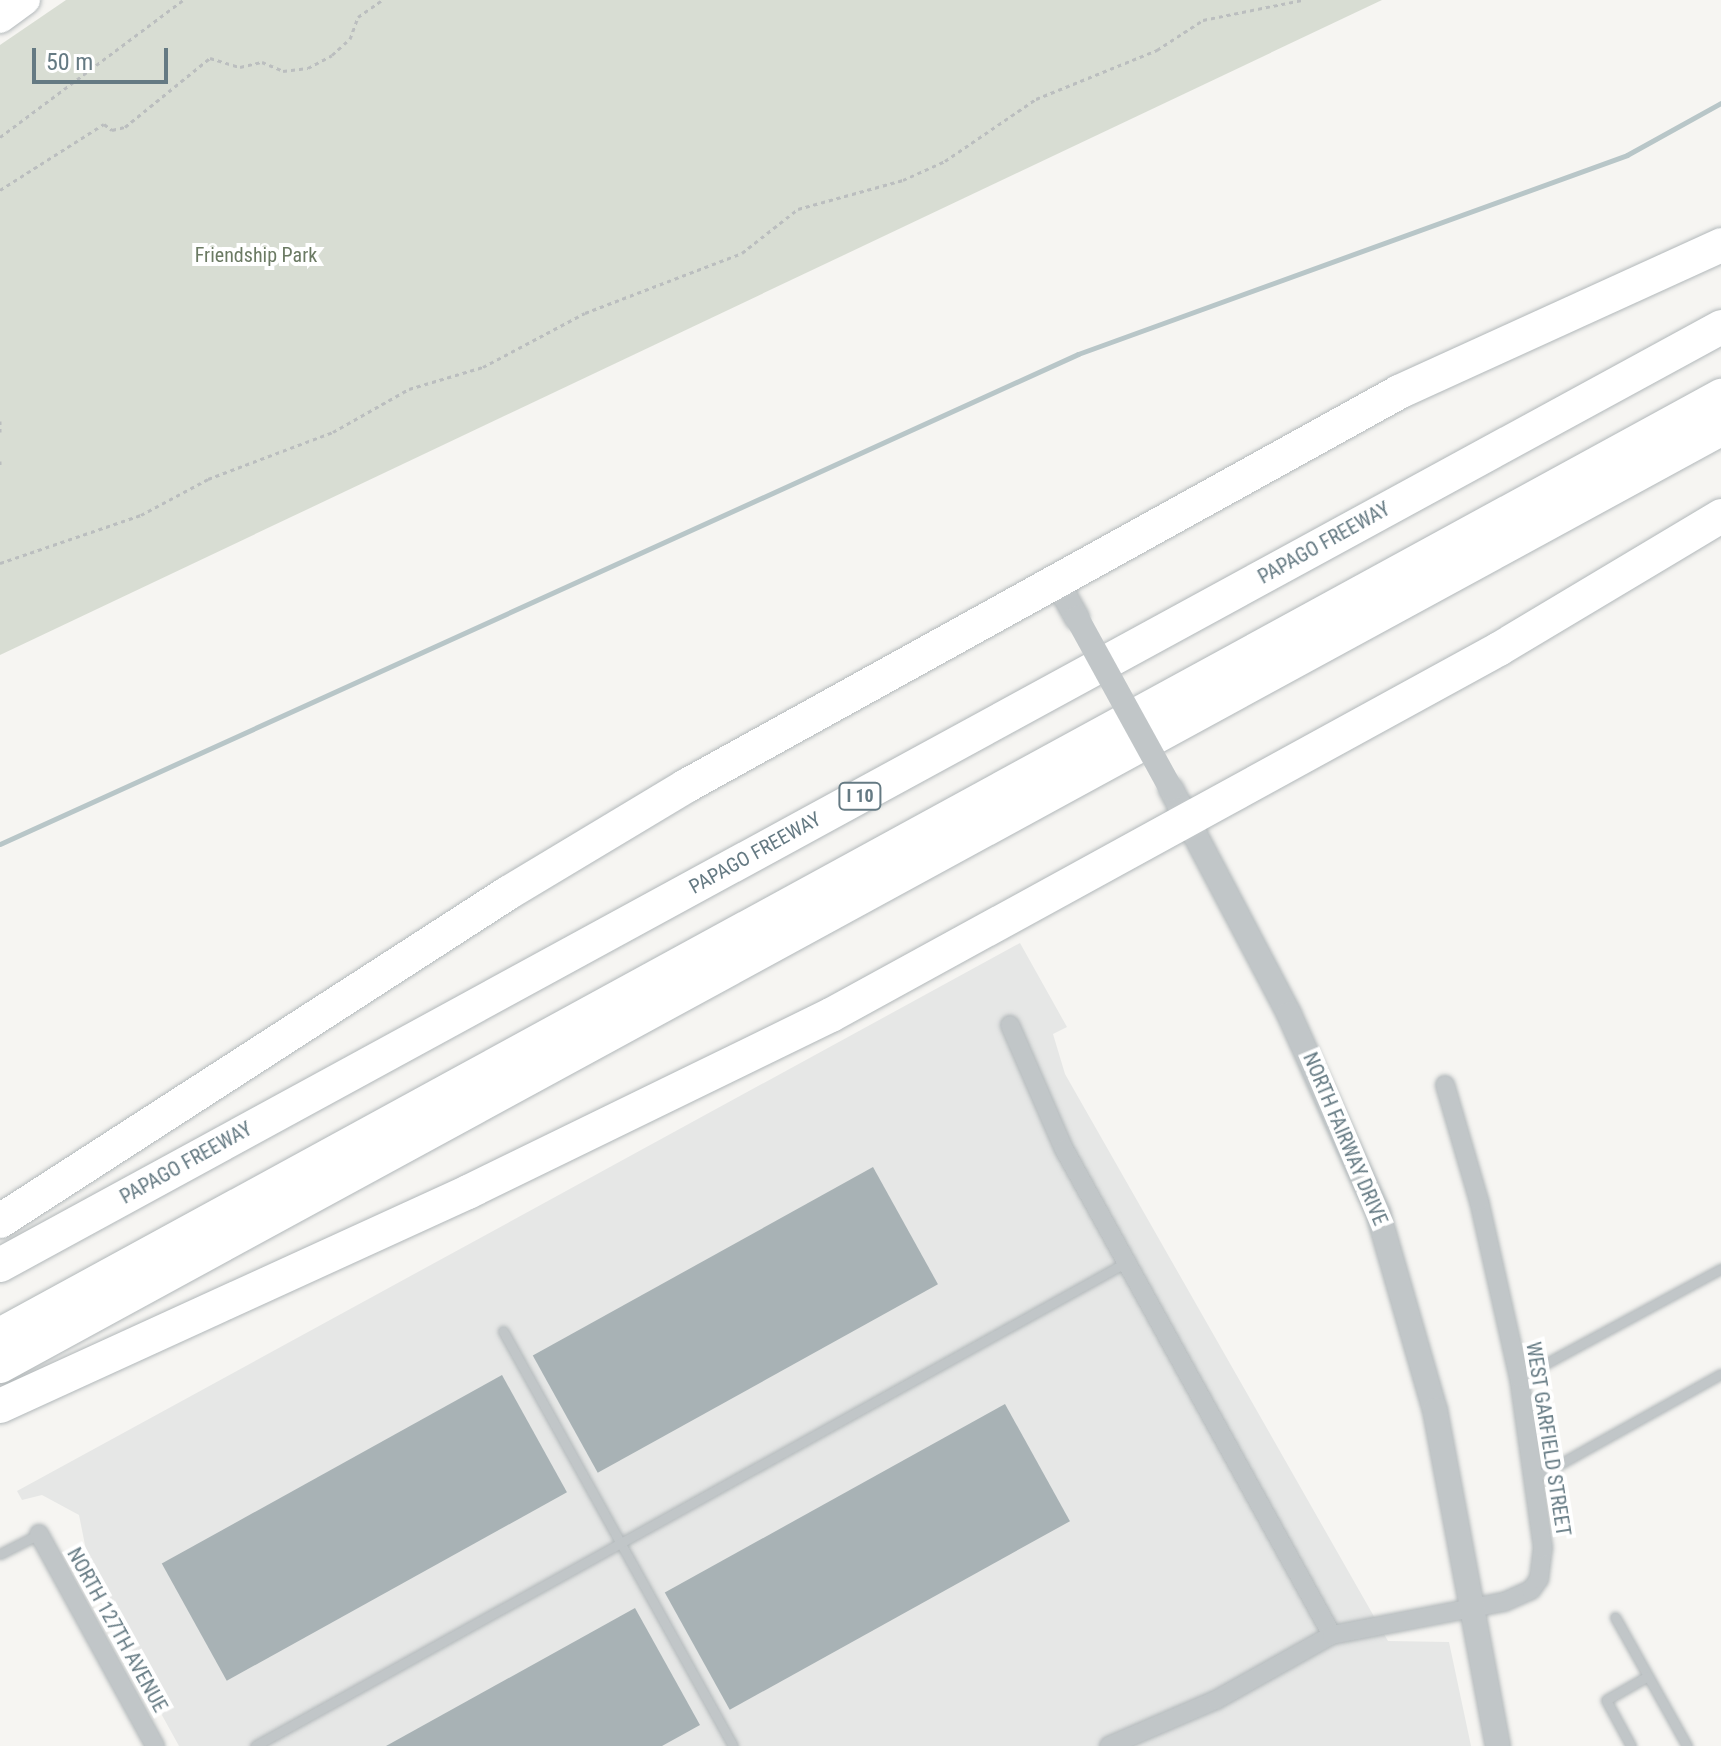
<!DOCTYPE html>
<style>
body{margin:0}
#map{position:relative;width:1721px;height:1746px;overflow:hidden;background:#f6f5f2;font-family:"Roboto Condensed",sans-serif}
div>[style]{position:absolute}
.built>*{inset:0;background:#e6e7e6}
.green>*{inset:0;background:#d8ddd3}
.stream>*{height:5px;margin:-2.5px;padding:0 2.5px;transform-origin:2.5px;border-radius:2.5px;background:#b8c6c8}
.building>*{inset:0;background:#a8b2b5;transform-origin:0 0}
.path>*{height:3px;margin-top:-1.5px;transform-origin:0;background:repeating-linear-gradient(90deg,#bbbebf 0 4px,transparent 0 8px)}
.roads{filter:drop-shadow(0 0 2px #b2b8ba) drop-shadow(0 0 2px #b2b8ba)}
.service>*{height:9px;margin:-4.5px;padding:0 4.5px;transform-origin:4.5px;border-radius:4.5px;background:#c1c6c8}
.minor>*{height:18px;margin:-9px;padding:0 9px;transform-origin:9px;border-radius:9px;background:#c1c6c8}
.tertiary>*{height:24px;margin:-12px;padding:0 12px;transform-origin:12px;border-radius:12px;background:#c1c6c8}
.primary>*{height:30px;margin:-15px;padding:0 15px;transform-origin:15px;border-radius:15px;background:#fff}
.motorway>*{height:34px;margin:-17px;padding:0 17px;transform-origin:17px;border-radius:17px;background:#fff}
.tertiary-bridge>*{height:24px;margin:-12px;padding:0 12px;transform-origin:12px;border-radius:12px;background:#c1c6c8}
span{translate:-50% -50%;white-space:nowrap;text-align:center;line-height:1.15;-webkit-text-stroke:8px #fff;paint-order:stroke}
.shield-label span{padding:2px 6px;background:#fff;border:2px solid;border-radius:6px;-webkit-text-stroke-width:0}
.shield-label{font-size:18px;color:#657a83;font-weight:700}
.park-label{font-size:20px;color:#6b7a63}
.street-label{font-size:20px;color:#657a83}
.scale{position:absolute;left:32px;top:48px;width:136px;height:36px;box-sizing:border-box;border:4px solid #657a83;border-top:0;padding-left:10px;font-size:24px;line-height:28px;white-space:nowrap;color:#657a83;-webkit-text-stroke:6px #fff;paint-order:stroke}
</style>
<div id="map">
<div class="built">
<div style="clip-path:polygon(1020px 943px,1067px 1027px,1053px 1034px,1065px 1074px,1388px 1641px,1449px 1642px,1471px 1746px,179px 1746px,78px 1563px,86px 1550px,79px 1515px,42px 1495px,22px 1500px,17px 1491px)"></div>
</div>
<div class="green">
<div style="clip-path:polygon(66px 0,1382px 0,0 655px,0 45px)"></div>
</div>
<div class="stream">
<div style="left:0;top:844px;width:1184px;rotate:-24.44deg"></div>
<div style="left:1078px;top:354px;width:584px;rotate:-19.92deg"></div>
<div style="left:1627px;top:155px;width:107px;rotate:-29deg"></div>
</div>
<div class="building">
<div style="left:873px;top:1167px;width:134px;height:389px;rotate:61deg"></div>
<div style="left:502px;top:1375px;width:134px;height:389px;rotate:61deg"></div>
<div style="left:1005px;top:1404px;width:134px;height:389px;rotate:61deg"></div>
<div style="clip-path:polygon(635px 1608px,700px 1725px,662px 1746px,386px 1746px)"></div>
</div>
<div class="path">
<div style="left:0;top:137px;width:229px;rotate:-36.8deg"></div>
<div style="left:0;top:190px;width:123px;rotate:-32.4deg"></div>
<div style="left:104px;top:124px;width:10px;rotate:37deg"></div>
<div style="left:112px;top:130px;width:13px;rotate:-13deg"></div>
<div style="left:125px;top:127px;width:109px;rotate:-39.1deg"></div>
<div style="left:210px;top:58px;width:31px;rotate:17deg"></div>
<div style="left:240px;top:67px;width:23px;rotate:-13deg"></div>
<div style="left:262px;top:62px;width:23px;rotate:23deg"></div>
<div style="left:283px;top:71px;width:25px;rotate:-7deg"></div>
<div style="left:308px;top:68px;width:27px;rotate:-28deg"></div>
<div style="left:332px;top:55px;width:24px;rotate:-42deg"></div>
<div style="left:350px;top:39px;width:23px;rotate:-70deg"></div>
<div style="left:358px;top:17px;width:29px;rotate:-35deg"></div>
<div style="left:0;top:421px;width:11px;rotate:90deg"></div>
<div style="left:0;top:461px;width:6px;rotate:90deg"></div>
<div style="left:0;top:563px;width:149px;rotate:-18.8deg"></div>
<div style="left:141px;top:515px;width:76px;rotate:-28.2deg"></div>
<div style="left:208px;top:479px;width:134px;rotate:-20.6deg"></div>
<div style="left:333px;top:432px;width:87px;rotate:-29.5deg"></div>
<div style="left:409px;top:389px;width:77px;rotate:-16.6deg"></div>
<div style="left:483px;top:367px;width:115px;rotate:-27.9deg"></div>
<div style="left:585px;top:313px;width:168px;rotate:-20.9deg"></div>
<div style="left:742px;top:253px;width:71px;rotate:-38.2deg"></div>
<div style="left:798px;top:209px;width:109px;rotate:-15.4deg"></div>
<div style="left:903px;top:180px;width:46px;rotate:-24.3deg"></div>
<div style="left:945px;top:161px;width:110px;rotate:-34.3deg"></div>
<div style="left:1036px;top:99px;width:131px;rotate:-22deg"></div>
<div style="left:1157px;top:50px;width:55px;rotate:-33.1deg"></div>
<div style="left:1203px;top:20px;width:101px;rotate:-11.4deg"></div>
</div>
<div class="roads">
<div class="service">
<div style="left:503px;top:1331px;width:474px;rotate:61deg"></div>
<div style="left:1519px;top:1378px;width:230px;rotate:-28.4deg"></div>
<div style="left:1533px;top:1479px;width:215px;rotate:-29.2deg"></div>
<div style="left:0;top:1554px;width:44px;rotate:-27.1deg"></div>
<div style="left:1615px;top:1617px;width:148px;rotate:60.8deg"></div>
<div style="left:255px;top:1746px;width:995px;rotate:-29.04deg"></div>
<div style="left:1631px;top:1746px;width:52px;rotate:-118.5deg"></div>
<div style="left:1606px;top:1700px;width:48px;rotate:-29.7deg"></div>
</div>
<div class="minor">
<div style="left:1010px;top:1025px;width:135px;rotate:66.5deg"></div>
<div style="left:1064px;top:1149px;width:555px;rotate:61.13deg"></div>
<div style="left:39px;top:1534px;width:242px;rotate:61.3deg"></div>
<div style="left:1109px;top:1746px;width:116px;rotate:-23.3deg"></div>
<div style="left:1216px;top:1700px;width:133px;rotate:-29.3deg"></div>
<div style="left:1332px;top:1635px;width:175px;rotate:-10.9deg"></div>
<div style="left:1504px;top:1602px;width:30px;rotate:-24deg"></div>
<div style="left:1531px;top:1590px;width:14px;rotate:-54deg"></div>
<div style="left:1539px;top:1579px;width:31px;rotate:-83deg"></div>
<div style="left:1543px;top:1548px;width:172px;rotate:-98deg"></div>
<div style="left:1519px;top:1378px;width:181px;rotate:-102.7deg"></div>
<div style="left:1479px;top:1201px;width:121px;rotate:-106.3deg"></div>
</div>
<div class="tertiary">
<div style="left:1057px;top:582px;width:41px;rotate:60.9deg"></div>
<div style="left:1171px;top:789px;width:254px;rotate:62.3deg"></div>
<div style="left:1289px;top:1014px;width:218px;rotate:65.9deg"></div>
<div style="left:1378px;top:1213px;width:205px;rotate:73.9deg"></div>
<div style="left:1435px;top:1410px;width:342px;rotate:79.4deg"></div>
</div>
<div class="primary">
<div style="left:0;top:18px;width:31px;rotate:-36deg"></div>
</div>
<div class="motorway">
<div style="left:0;top:1221px;width:605px;rotate:-32.85deg"></div>
<div style="left:508px;top:893px;width:208px;rotate:-31deg"></div>
<div style="left:686px;top:786px;width:815px;rotate:-28.92deg"></div>
<div style="left:1399px;top:392px;width:354px;rotate:-24.5deg"></div>
<div style="left:0;top:1265px;width:1960px;rotate:-28.59deg"></div>
<div style="left:0;top:1335px;width:1961px;rotate:-28.62deg"></div>
<div style="left:0;top:1366px;width:1960px;rotate:-28.57deg"></div>
<div style="left:0;top:1406px;width:515px;rotate:-24.57deg"></div>
<div style="left:468px;top:1192px;width:404px;rotate:-26deg"></div>
<div style="left:831px;top:1015px;width:762px;rotate:-28.72deg"></div>
<div style="left:1499px;top:649px;width:259px;rotate:-30.9deg"></div>
</div>
</div>
<div class="tertiary-bridge">
<div style="left:1077px;top:618px;width:195px;rotate:61.2deg"></div>
</div>
<div class="shield-label">
<span style="left:860px;top:796px">I 10</span>
</div>
<div class="park-label">
<span style="left:256px;top:255px">Friendship Park</span>
</div>
<div class="street-label">
<span style="left:1324px;top:543px;rotate:-29deg">PAPAGO FREEWAY</span>
<span style="left:755px;top:853px;rotate:-29deg">PAPAGO FREEWAY</span>
<span style="left:1345px;top:1139px;rotate:67deg">NORTH FAIRWAY DRIVE</span>
<span style="left:186px;top:1163px;rotate:-29deg">PAPAGO FREEWAY</span>
<span style="left:1548px;top:1439px;rotate:81deg">WEST GARFIELD STREET</span>
<span style="left:117px;top:1630px;rotate:61deg">NORTH 127TH AVENUE</span>
</div>
<div class="scale">50 m</div>
</div>
